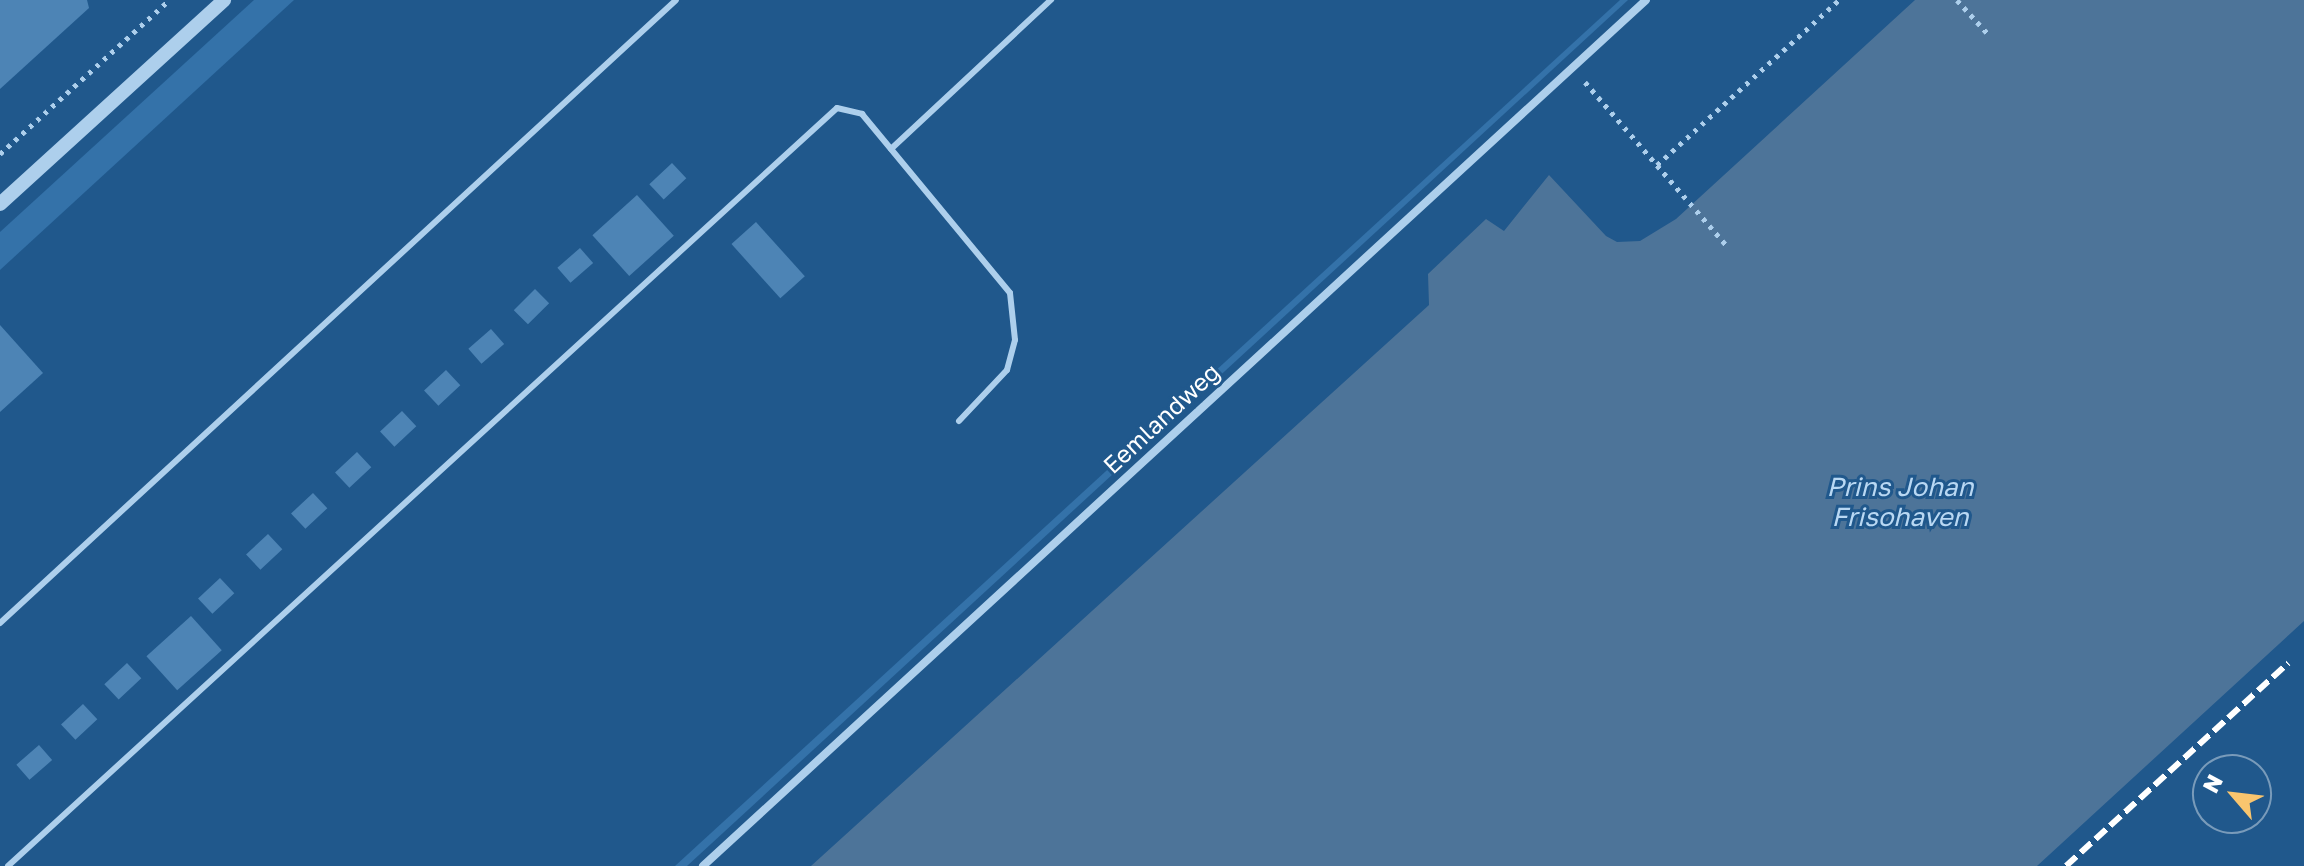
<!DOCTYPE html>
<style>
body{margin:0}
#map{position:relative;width:2304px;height:866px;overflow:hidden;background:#20588c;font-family:"Golos Text",sans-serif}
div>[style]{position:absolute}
.green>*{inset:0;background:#3472a9}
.water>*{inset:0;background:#4d7499}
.building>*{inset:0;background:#4d84b5;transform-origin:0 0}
.path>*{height:5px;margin-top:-2.5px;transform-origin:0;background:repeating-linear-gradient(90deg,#adcfec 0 4px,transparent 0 10px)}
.service>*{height:6px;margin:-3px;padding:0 3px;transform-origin:3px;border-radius:3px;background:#adcfec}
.minor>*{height:8px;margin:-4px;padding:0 4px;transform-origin:4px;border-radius:4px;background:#adcfec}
.tertiary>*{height:14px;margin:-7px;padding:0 7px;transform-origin:7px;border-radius:7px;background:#adcfec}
.rail>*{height:6px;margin-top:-3px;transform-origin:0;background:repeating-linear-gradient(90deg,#fff 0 14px,transparent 0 20px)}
span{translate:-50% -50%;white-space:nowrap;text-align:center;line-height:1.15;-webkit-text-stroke:6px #20588c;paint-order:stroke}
.street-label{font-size:24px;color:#fff}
.water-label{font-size:26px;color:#b9d8f3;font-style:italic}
.north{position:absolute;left:2192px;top:754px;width:80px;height:80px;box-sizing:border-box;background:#20588c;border:2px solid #799bba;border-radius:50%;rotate:298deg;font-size:22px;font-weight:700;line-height:32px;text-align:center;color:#fff}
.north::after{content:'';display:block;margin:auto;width:28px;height:36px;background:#f9c56e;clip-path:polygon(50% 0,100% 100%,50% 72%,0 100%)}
</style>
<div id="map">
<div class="green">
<div style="clip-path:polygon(254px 0,294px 0,0 270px,0 232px)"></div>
<div style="clip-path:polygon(1620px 0,1628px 0,687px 866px,675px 866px)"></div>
</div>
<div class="water">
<div style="clip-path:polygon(1915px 0,2304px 0,2304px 621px,2037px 866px,811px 866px,1429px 305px,1428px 274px,1486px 219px,1504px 231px,1549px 175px,1606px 236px,1617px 242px,1640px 241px,1676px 219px)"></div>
</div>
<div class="building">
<div style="clip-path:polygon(0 0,87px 0,89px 8px,0 89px)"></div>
<div style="left:672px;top:163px;width:21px;height:31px;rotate:47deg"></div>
<div style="left:637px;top:195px;width:55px;height:60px;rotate:48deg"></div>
<div style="left:756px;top:222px;width:73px;height:33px;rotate:48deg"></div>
<div style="left:580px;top:248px;width:20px;height:30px;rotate:49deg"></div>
<div style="left:535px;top:289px;width:20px;height:30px;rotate:45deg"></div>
<div style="clip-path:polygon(0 325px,43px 373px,0 412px)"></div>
<div style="left:491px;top:329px;width:20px;height:30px;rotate:49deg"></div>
<div style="left:446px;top:370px;width:21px;height:30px;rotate:47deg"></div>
<div style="left:402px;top:411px;width:21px;height:30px;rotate:47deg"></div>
<div style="left:357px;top:452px;width:21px;height:30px;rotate:47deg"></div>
<div style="left:313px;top:493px;width:21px;height:30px;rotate:47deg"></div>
<div style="left:268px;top:534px;width:21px;height:30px;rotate:47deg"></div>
<div style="left:220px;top:578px;width:21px;height:30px;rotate:47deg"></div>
<div style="left:191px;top:616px;width:46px;height:60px;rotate:48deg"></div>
<div style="left:127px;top:663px;width:21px;height:31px;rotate:47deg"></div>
<div style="left:83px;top:704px;width:21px;height:30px;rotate:47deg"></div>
<div style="left:39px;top:745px;width:20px;height:30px;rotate:49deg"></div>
</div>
<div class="path">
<div style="left:1957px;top:0;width:46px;rotate:47.6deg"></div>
<div style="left:1585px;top:82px;width:216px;rotate:49.1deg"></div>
<div style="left:0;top:154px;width:229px;rotate:-42.3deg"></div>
<div style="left:1657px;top:165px;width:246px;rotate:-42.2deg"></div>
</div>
<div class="service">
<div style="left:891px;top:149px;width:219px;rotate:-43deg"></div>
<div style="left:0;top:623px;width:919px;rotate:-42.66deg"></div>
<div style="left:8px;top:866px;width:1123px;rotate:-42.44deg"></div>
<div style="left:837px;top:108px;width:26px;rotate:13deg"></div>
<div style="left:862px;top:114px;width:232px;rotate:50.4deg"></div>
<div style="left:1010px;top:293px;width:47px;rotate:83.9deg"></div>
<div style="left:1015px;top:340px;width:31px;rotate:105deg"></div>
<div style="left:1007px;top:370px;width:70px;rotate:133.3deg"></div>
</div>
<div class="minor">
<div style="left:703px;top:866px;width:1280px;rotate:-42.56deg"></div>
</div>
<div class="tertiary">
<div style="left:0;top:204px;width:303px;rotate:-42.3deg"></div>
</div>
<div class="rail">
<div style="left:2066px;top:866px;width:301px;rotate:-42.4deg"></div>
</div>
<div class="street-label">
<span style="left:1161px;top:418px;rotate:-43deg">Eemlandweg</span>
</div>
<div class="water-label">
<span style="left:1900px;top:502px">Prins Johan<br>Frisohaven</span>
</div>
<div class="north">N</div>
</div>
